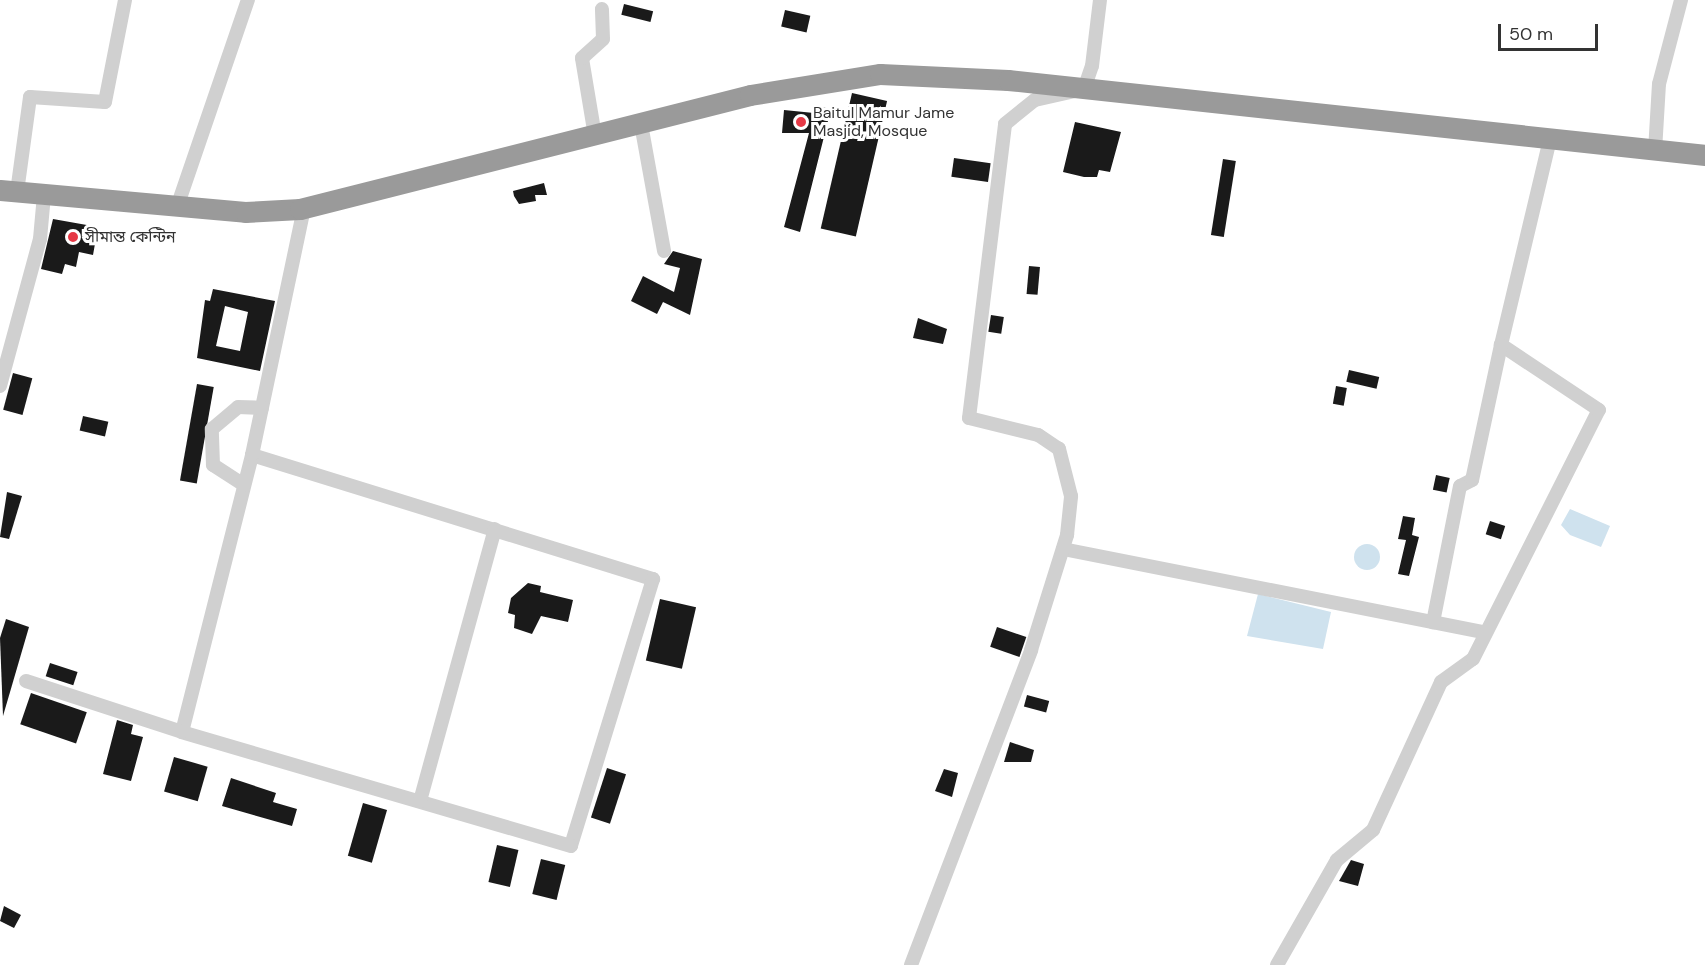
<!DOCTYPE html>
<meta charset="utf-8">
<style>
body{margin:0}
#map{position:relative;width:1705px;height:965px;overflow:hidden;background:#fff;font-family:"DM Sans","Noto Sans Bengali",sans-serif}
div>[style]{position:absolute}
.water>*{inset:0;background:#cfe2ee}
.round{border-radius:50%}
.building>*{inset:0;background:#1a1a1a;transform-origin:0 0}
.minor>*{height:14px;margin:-7px;padding:0 7px;transform-origin:7px;border-radius:7px;background:#d0d0d0}
.highway>*{height:21px;margin:-10.5px;padding:0 10.5px;transform-origin:10.5px;border-radius:10.5px;background:#9a9a9a}
.dots>*{width:16px;height:16px;translate:-50% -50%;box-sizing:border-box;border:3px solid #fff;border-radius:50%}
span{translate:-50% -50%;white-space:nowrap;text-align:center;line-height:1.15;-webkit-text-stroke:6px #fff;paint-order:stroke}
.poi-label{font-size:16px;color:#333}
.left{translate:0 -50%;text-align:left}
.scale{position:absolute;left:1498px;top:24px;width:100px;height:27px;box-sizing:border-box;border:3px solid #333;border-top:0;padding-left:8px;font-size:18px;line-height:21px;white-space:nowrap;color:#333;-webkit-text-stroke:4px #fff;paint-order:stroke}
</style>
<div id="map">
<div class="water">
<div style="clip-path:polygon(1570px 509px,1610px 526px,1601px 547px,1570px 535px,1561px 525px)"></div>
<div class="round" style="left:1354px;top:544px;width:26px;height:26px"></div>
<div style="clip-path:polygon(1258px 594px,1331px 612px,1323px 649px,1247px 636px)"></div>
</div>
<div class="building">
<div style="left:624px;top:4px;width:30px;height:11px;rotate:14deg"></div>
<div style="left:785px;top:10px;width:26px;height:17px;rotate:13deg"></div>
<div style="left:852px;top:93px;width:36px;height:139px;rotate:13deg"></div>
<div style="clip-path:polygon(817px 106px,831px 109px,800px 232px,784px 227px,809px 133px,782px 133px,784px 110px,814px 113px)"></div>
<div style="clip-path:polygon(1075px 122px,1121px 132px,1110px 172px,1099px 170px,1097px 177px,1084px 177px,1063px 172px)"></div>
<div style="left:954px;top:158px;width:37px;height:19px;rotate:8deg"></div>
<div style="left:1223px;top:159px;width:13px;height:77px;rotate:9deg"></div>
<div style="clip-path:polygon(544px 183px,547px 195px,535px 195px,536px 201px,519px 204px,514px 196px,513px 191px)"></div>
<div style="clip-path:polygon(53px 219px,98px 227px,93px 255px,79px 252px,76px 267px,65px 264px,62px 274px,41px 269px)"></div>
<div style="clip-path:polygon(673px 251px,702px 259px,690px 315px,663px 302px,657px 314px,631px 301px,643px 276px,674px 292px,680px 268px,664px 264px)"></div>
<div style="left:1029px;top:266px;width:11px;height:28px;rotate:5deg"></div>
<div style="clip-path:polygon(evenodd,213px 289px,275px 301px,260px 371px,197px 358px,205px 300px,210px 301px,213px 289px,225px 306px,248px 312px,240px 351px,216px 346px,225px 306px)"></div>
<div style="left:991px;top:315px;width:13px;height:17px;rotate:9deg"></div>
<div style="clip-path:polygon(918px 318px,947px 329px,943px 344px,913px 338px)"></div>
<div style="left:1349px;top:370px;width:31px;height:12px;rotate:13deg"></div>
<div style="left:13px;top:373px;width:20px;height:38px;rotate:15deg"></div>
<div style="left:197px;top:384px;width:17px;height:98px;rotate:10deg"></div>
<div style="left:1336px;top:386px;width:11px;height:18px;rotate:10deg"></div>
<div style="left:83px;top:416px;width:26px;height:15px;rotate:13deg"></div>
<div style="left:1436px;top:475px;width:14px;height:15px;rotate:12deg"></div>
<div style="clip-path:polygon(7px 492px,22px 496px,9px 539px,0 537px)"></div>
<div style="clip-path:polygon(1403px 516px,1415px 518px,1412px 535px,1419px 537px,1409px 576px,1398px 574px,1406px 540px,1398px 539px)"></div>
<div style="left:1490px;top:521px;width:16px;height:14px;rotate:18deg"></div>
<div style="clip-path:polygon(528px 583px,541px 586px,540px 592px,573px 600px,568px 622px,541px 616px,532px 634px,514px 628px,515px 615px,508px 613px,511px 598px)"></div>
<div style="left:660px;top:599px;width:37px;height:63px;rotate:13deg"></div>
<div style="clip-path:polygon(6px 619px,29px 627px,3px 716px,0 638px)"></div>
<div style="left:997px;top:627px;width:31px;height:21px;rotate:19deg"></div>
<div style="left:50px;top:663px;width:29px;height:14px;rotate:18deg"></div>
<div style="left:31px;top:693px;width:59px;height:33px;rotate:19deg"></div>
<div style="left:1027px;top:695px;width:23px;height:12px;rotate:15deg"></div>
<div style="clip-path:polygon(117px 720px,133px 725px,131px 734px,143px 737px,131px 781px,103px 774px)"></div>
<div style="clip-path:polygon(1010px 742px,1034px 750px,1031px 762px,1004px 762px)"></div>
<div style="left:174px;top:757px;width:35px;height:36px;rotate:16deg"></div>
<div style="left:607px;top:768px;width:20px;height:52px;rotate:18deg"></div>
<div style="clip-path:polygon(944px 769px,958px 773px,952px 797px,935px 791px)"></div>
<div style="clip-path:polygon(231px 778px,276px 793px,273px 802px,297px 809px,292px 826px,222px 806px)"></div>
<div style="left:363px;top:803px;width:25px;height:55px;rotate:16deg"></div>
<div style="left:497px;top:845px;width:22px;height:38px;rotate:13deg"></div>
<div style="left:541px;top:859px;width:25px;height:36px;rotate:14deg"></div>
<div style="clip-path:polygon(1351px 860px,1364px 864px,1358px 886px,1339px 881px)"></div>
<div style="clip-path:polygon(4px 906px,21px 915px,14px 928px,0 921px)"></div>
</div>
<div class="minor">
<div style="left:641px;top:124px;width:129px;rotate:79.7deg"></div>
<div style="left:595px;top:136px;width:79px;rotate:-99.5deg"></div>
<div style="left:582px;top:58px;width:28px;rotate:-42deg"></div>
<div style="left:603px;top:39px;width:30px;rotate:-92deg"></div>
<div style="left:1655px;top:151px;width:67px;rotate:-86.6deg"></div>
<div style="left:1659px;top:84px;width:87px;rotate:-75.3deg"></div>
<div style="left:17px;top:192px;width:96px;rotate:-82.2deg"></div>
<div style="left:30px;top:97px;width:75px;rotate:3.8deg"></div>
<div style="left:105px;top:102px;width:104px;rotate:-78.9deg"></div>
<div style="left:177px;top:207px;width:219px;rotate:-71.1deg"></div>
<div style="left:1501px;top:345px;width:211px;rotate:-76.6deg"></div>
<div style="left:0;top:386px;width:152px;rotate:-74.8deg"></div>
<div style="left:40px;top:239px;width:44px;rotate:-84.8deg"></div>
<div style="left:252px;top:455px;width:420px;rotate:17.2deg"></div>
<div style="left:653px;top:579px;width:279px;rotate:107.1deg"></div>
<div style="left:571px;top:846px;width:405px;rotate:-163.7deg"></div>
<div style="left:182px;top:732px;width:286px;rotate:-75.8deg"></div>
<div style="left:252px;top:455px;width:252px;rotate:-78.1deg"></div>
<div style="left:244px;top:485px;width:37px;rotate:-147deg"></div>
<div style="left:213px;top:465px;width:36px;rotate:-92deg"></div>
<div style="left:212px;top:429px;width:34px;rotate:-40deg"></div>
<div style="left:238px;top:407px;width:24px;rotate:2deg"></div>
<div style="left:1063px;top:549px;width:431px;rotate:11.2deg"></div>
<div style="left:26px;top:681px;width:164px;rotate:18.1deg"></div>
<div style="left:420px;top:801px;width:282px;rotate:-74.6deg"></div>
<div style="left:911px;top:965px;width:337px;rotate:-69.1deg"></div>
<div style="left:1031px;top:650px;width:121px;rotate:-72.6deg"></div>
<div style="left:1067px;top:535px;width:39px;rotate:-84deg"></div>
<div style="left:1071px;top:496px;width:49px;rotate:-104.3deg"></div>
<div style="left:1059px;top:449px;width:25px;rotate:-146deg"></div>
<div style="left:1038px;top:435px;width:71px;rotate:-166.2deg"></div>
<div style="left:969px;top:418px;width:296px;rotate:-83deg"></div>
<div style="left:1005px;top:124px;width:38px;rotate:-39deg"></div>
<div style="left:1035px;top:100px;width:50px;rotate:-12.7deg"></div>
<div style="left:1084px;top:89px;width:24px;rotate:-71deg"></div>
<div style="left:1092px;top:66px;width:66px;rotate:-83.1deg"></div>
<div style="left:1277px;top:965px;width:121px;rotate:-60.3deg"></div>
<div style="left:1337px;top:860px;width:47px;rotate:-39.8deg"></div>
<div style="left:1373px;top:830px;width:163px;rotate:-65.3deg"></div>
<div style="left:1441px;top:682px;width:39px;rotate:-36deg"></div>
<div style="left:1473px;top:659px;width:279px;rotate:-63.2deg"></div>
<div style="left:1599px;top:410px;width:118px;rotate:-146.4deg"></div>
<div style="left:1501px;top:345px;width:138px;rotate:102.1deg"></div>
<div style="left:1472px;top:480px;width:13px;rotate:153deg"></div>
<div style="left:1460px;top:486px;width:139px;rotate:101.2deg"></div>
</div>
<div class="highway">
<div style="left:0;top:190px;width:246px;rotate:5.1deg"></div>
<div style="left:245px;top:212px;width:55px;rotate:-3.1deg"></div>
<div style="left:300px;top:209px;width:464px;rotate:-14.2deg"></div>
<div style="left:750px;top:95px;width:132px;rotate:-9.2deg"></div>
<div style="left:880px;top:74px;width:128px;rotate:2.7deg"></div>
<div style="left:1008px;top:80px;width:701px;rotate:6.14deg"></div>
</div>
<div class="dots">
<div style="left:801px;top:122px;background:#e63946"></div>
<div style="left:73px;top:237px;background:#e63946"></div>
</div>
<div class="poi-label">
<span class="left" style="left:813px;top:122px">Baitul Mamur Jame<br>Masjid, Mosque</span>
<span class="left" style="left:85px;top:237px">সীমান্ত কেন্টিন</span>
</div>
<div class="scale">50 m</div>
</div>
